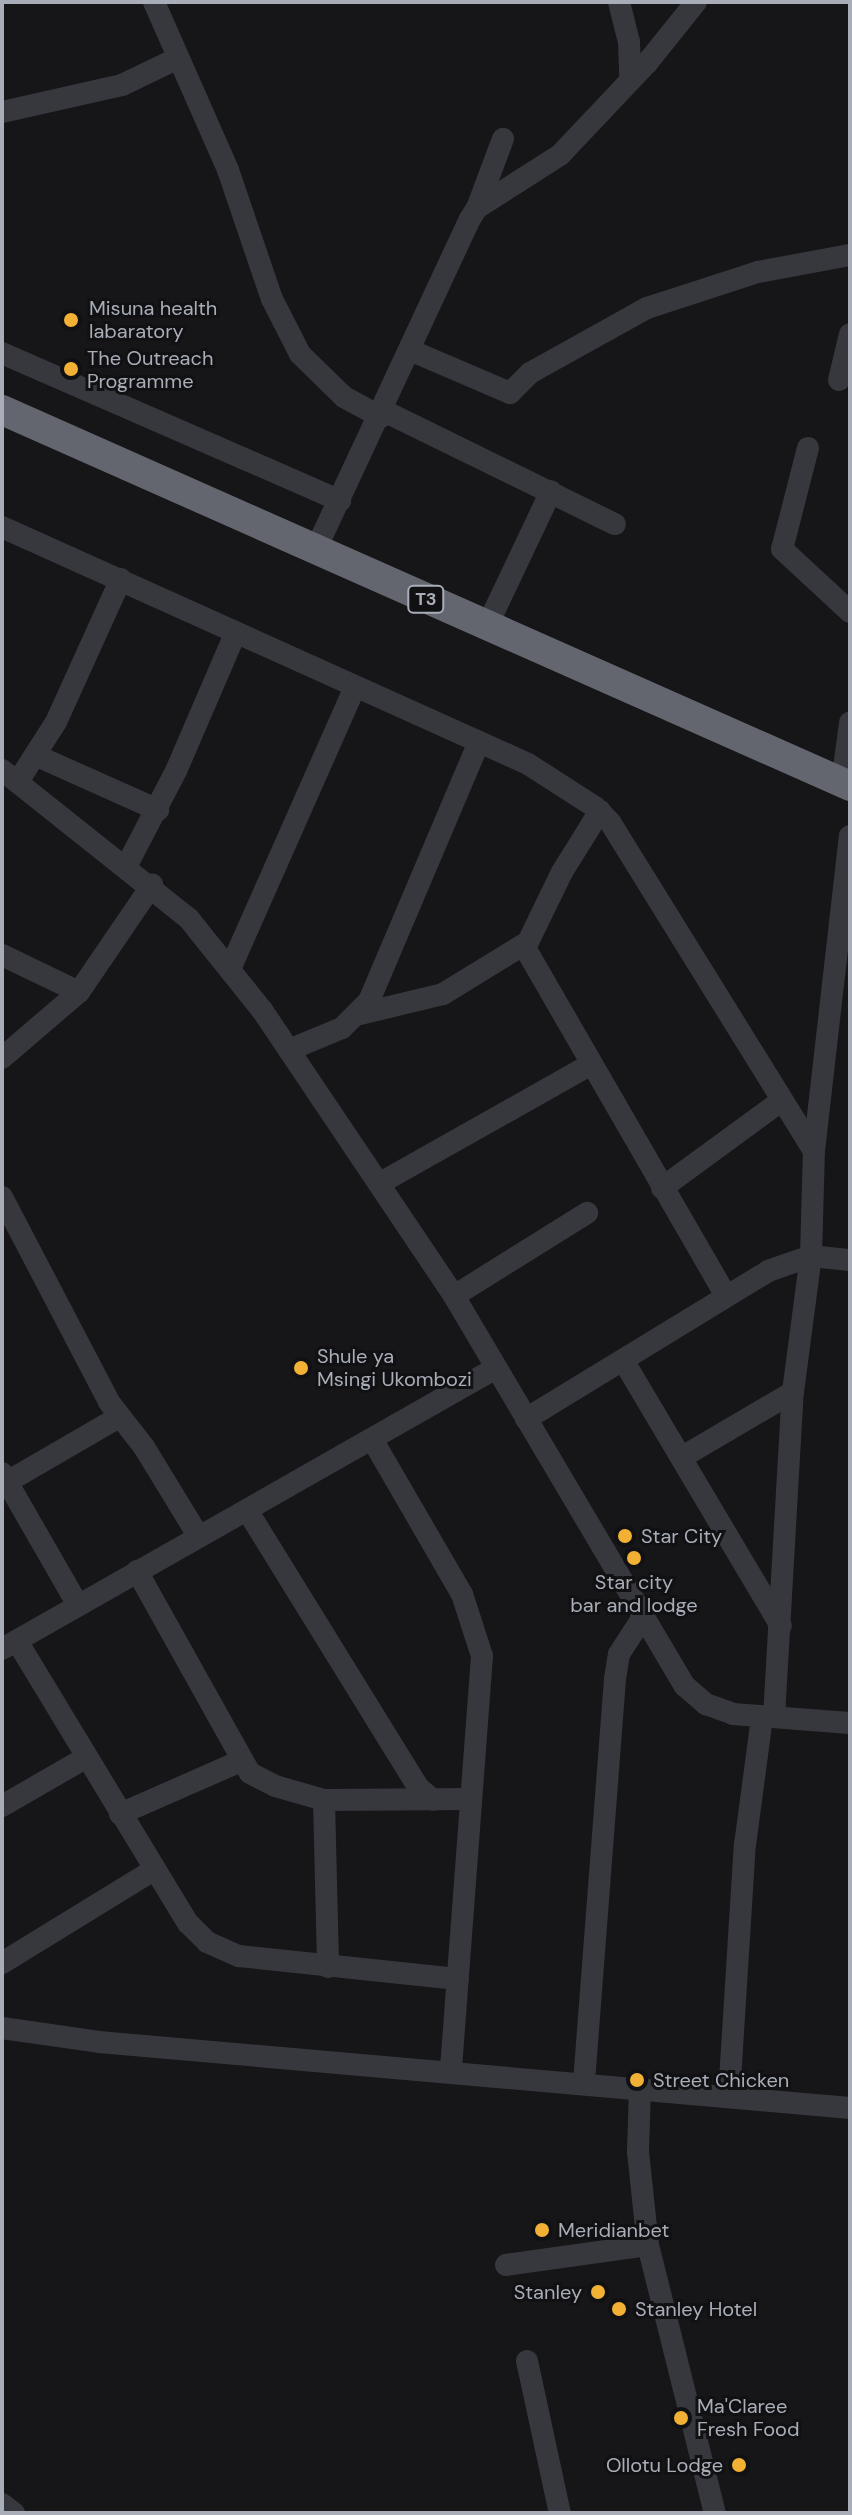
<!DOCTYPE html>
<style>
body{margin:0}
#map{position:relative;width:852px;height:2515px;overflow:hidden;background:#161618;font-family:"DM Sans",sans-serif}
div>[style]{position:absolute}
.minor>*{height:22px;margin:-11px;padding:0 11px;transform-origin:11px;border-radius:11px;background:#37383d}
.highway>*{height:30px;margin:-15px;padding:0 15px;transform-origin:15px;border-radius:15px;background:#63666e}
.dots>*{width:22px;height:22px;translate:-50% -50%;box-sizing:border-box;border:4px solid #111113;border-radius:50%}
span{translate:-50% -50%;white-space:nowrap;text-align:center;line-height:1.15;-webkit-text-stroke:6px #111113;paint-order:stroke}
.shield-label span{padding:2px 6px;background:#111113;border:2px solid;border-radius:6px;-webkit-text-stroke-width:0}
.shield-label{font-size:18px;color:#a8adb8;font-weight:700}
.poi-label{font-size:20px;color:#a8adb8}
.left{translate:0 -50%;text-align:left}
.right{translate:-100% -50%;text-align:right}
.frame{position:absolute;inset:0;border:4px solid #a8adb8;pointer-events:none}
</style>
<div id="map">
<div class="minor">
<div style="left:154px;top:2px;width:184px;rotate:66.2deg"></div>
<div style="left:228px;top:170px;width:136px;rotate:71.2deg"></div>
<div style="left:272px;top:299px;width:62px;rotate:63deg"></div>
<div style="left:300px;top:354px;width:62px;rotate:44.3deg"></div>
<div style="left:344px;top:397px;width:42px;rotate:28.4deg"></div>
<div style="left:619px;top:2px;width:41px;rotate:76deg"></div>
<div style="left:629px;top:42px;width:37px;rotate:88deg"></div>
<div style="left:2px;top:112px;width:123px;rotate:-12.7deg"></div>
<div style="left:122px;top:85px;width:60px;rotate:-25.7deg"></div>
<div style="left:477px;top:208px;width:74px;rotate:-69.4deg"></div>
<div style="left:412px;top:351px;width:107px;rotate:23.2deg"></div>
<div style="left:510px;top:393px;width:28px;rotate:-45deg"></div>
<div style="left:530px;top:373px;width:134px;rotate:-29.1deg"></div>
<div style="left:647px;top:308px;width:117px;rotate:-18deg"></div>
<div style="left:758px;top:272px;width:94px;rotate:-10.5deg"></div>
<div style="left:2px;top:353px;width:369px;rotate:23.6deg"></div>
<div style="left:839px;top:380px;width:47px;rotate:-76.6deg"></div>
<div style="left:384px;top:411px;width:257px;rotate:26.1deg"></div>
<div style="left:808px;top:448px;width:104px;rotate:104.4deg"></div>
<div style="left:782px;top:549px;width:93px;rotate:42.8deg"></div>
<div style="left:2px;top:527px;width:577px;rotate:24.25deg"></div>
<div style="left:528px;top:764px;width:80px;rotate:32.7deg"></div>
<div style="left:595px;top:807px;width:21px;rotate:45deg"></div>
<div style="left:610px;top:822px;width:387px;rotate:58.2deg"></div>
<div style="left:315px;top:551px;width:366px;rotate:-65deg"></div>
<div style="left:470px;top:219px;width:13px;rotate:-58deg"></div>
<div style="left:477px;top:208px;width:98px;rotate:-32.6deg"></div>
<div style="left:560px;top:155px;width:127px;rotate:-46.6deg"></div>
<div style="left:647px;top:63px;width:78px;rotate:-51.2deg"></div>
<div style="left:487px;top:626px;width:149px;rotate:-64.6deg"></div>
<div style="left:35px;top:755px;width:135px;rotate:24.1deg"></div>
<div style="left:2px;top:770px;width:239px;rotate:38.5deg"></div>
<div style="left:189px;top:919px;width:117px;rotate:51.3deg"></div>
<div style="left:262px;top:1010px;width:344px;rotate:56.1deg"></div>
<div style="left:454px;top:1296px;width:453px;rotate:59.4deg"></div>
<div style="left:685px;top:1686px;width:28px;rotate:41deg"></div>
<div style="left:706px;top:1704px;width:29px;rotate:20deg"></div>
<div style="left:733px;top:1714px;width:117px;rotate:4.4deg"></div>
<div style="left:19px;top:780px;width:69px;rotate:-57.5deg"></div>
<div style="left:56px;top:722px;width:157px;rotate:-65.6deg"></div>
<div style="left:842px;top:783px;width:61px;rotate:-82.4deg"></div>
<div style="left:127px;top:865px;width:106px;rotate:-62.5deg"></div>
<div style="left:176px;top:771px;width:151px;rotate:-66.7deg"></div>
<div style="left:524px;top:946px;width:402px;rotate:60deg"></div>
<div style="left:2px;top:955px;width:85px;rotate:25.7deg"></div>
<div style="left:230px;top:969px;width:308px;rotate:-66.1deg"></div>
<div style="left:360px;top:1014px;width:85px;rotate:-13.5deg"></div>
<div style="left:443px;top:994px;width:100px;rotate:-31.5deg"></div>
<div style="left:528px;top:942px;width:78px;rotate:-64.1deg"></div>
<div style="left:562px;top:872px;width:72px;rotate:-58.1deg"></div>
<div style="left:289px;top:1050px;width:57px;rotate:-22.5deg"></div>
<div style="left:342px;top:1028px;width:38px;rotate:-45deg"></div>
<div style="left:369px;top:1001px;width:279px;rotate:-67deg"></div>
<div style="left:2px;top:1058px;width:101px;rotate:-40.6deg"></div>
<div style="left:79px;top:992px;width:130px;rotate:-55.7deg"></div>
<div style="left:382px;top:1182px;width:240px;rotate:-29.4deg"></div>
<div style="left:662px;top:1188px;width:147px;rotate:-36.2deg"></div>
<div style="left:2px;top:1197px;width:231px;rotate:62.4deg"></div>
<div style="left:109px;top:1402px;width:57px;rotate:52.1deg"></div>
<div style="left:144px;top:1447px;width:105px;rotate:58.6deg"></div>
<div style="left:454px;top:1296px;width:157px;rotate:-32deg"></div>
<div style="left:623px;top:1360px;width:309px;rotate:59.3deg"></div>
<div style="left:526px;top:1419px;width:284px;rotate:-31.4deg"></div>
<div style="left:768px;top:1271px;width:46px;rotate:-19.2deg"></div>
<div style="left:811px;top:1256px;width:39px;rotate:6deg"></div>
<div style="left:372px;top:1439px;width:179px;rotate:59.9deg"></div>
<div style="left:462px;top:1594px;width:65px;rotate:72.1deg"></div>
<div style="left:482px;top:1656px;width:415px;rotate:94.3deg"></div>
<div style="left:684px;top:1456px;width:126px;rotate:-30.4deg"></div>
<div style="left:2px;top:1473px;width:152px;rotate:60.1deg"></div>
<div style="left:7px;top:1482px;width:129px;rotate:-30.1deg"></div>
<div style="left:247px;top:1510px;width:327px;rotate:58.3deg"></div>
<div style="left:419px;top:1788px;width:18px;rotate:41deg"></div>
<div style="left:137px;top:1571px;width:231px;rotate:60.8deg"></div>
<div style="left:250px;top:1773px;width:28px;rotate:27deg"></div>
<div style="left:275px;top:1786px;width:51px;rotate:15.9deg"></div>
<div style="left:324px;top:1800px;width:147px;rotate:-0.4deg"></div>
<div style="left:17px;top:1641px;width:330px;rotate:58.8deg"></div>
<div style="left:188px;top:1923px;width:27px;rotate:45deg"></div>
<div style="left:207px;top:1942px;width:35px;rotate:24deg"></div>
<div style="left:239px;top:1956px;width:220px;rotate:6deg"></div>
<div style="left:2px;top:1649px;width:568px;rotate:-29.63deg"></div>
<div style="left:774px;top:1717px;width:326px;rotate:-86.7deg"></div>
<div style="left:793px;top:1392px;width:137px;rotate:-82.5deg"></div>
<div style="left:811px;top:1256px;width:105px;rotate:-88.4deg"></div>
<div style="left:814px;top:1151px;width:317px;rotate:-83.5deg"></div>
<div style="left:324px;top:1800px;width:167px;rotate:88.6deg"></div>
<div style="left:2px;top:1806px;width:96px;rotate:-30deg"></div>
<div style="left:120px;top:1814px;width:132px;rotate:-23.7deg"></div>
<div style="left:2px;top:1963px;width:178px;rotate:-31.5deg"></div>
<div style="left:2px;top:2028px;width:98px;rotate:8.2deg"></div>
<div style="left:99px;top:2042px;width:754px;rotate:5.02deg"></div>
<div style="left:584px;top:2082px;width:404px;rotate:-85.6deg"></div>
<div style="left:615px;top:1679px;width:25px;rotate:-81deg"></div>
<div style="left:619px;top:1654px;width:44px;rotate:-57deg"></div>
<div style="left:640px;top:2088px;width:64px;rotate:91.8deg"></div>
<div style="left:638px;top:2152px;width:94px;rotate:83.9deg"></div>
<div style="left:648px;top:2245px;width:276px;rotate:76deg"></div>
<div style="left:729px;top:2096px;width:252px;rotate:-86.4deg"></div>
<div style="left:745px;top:1845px;width:129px;rotate:-82.4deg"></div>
<div style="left:506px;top:2265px;width:143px;rotate:-8deg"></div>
<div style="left:527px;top:2361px;width:156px;rotate:77.8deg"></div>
<div style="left:2px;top:2504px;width:15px;rotate:37deg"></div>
</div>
<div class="highway">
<div style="left:2px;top:410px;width:928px;rotate:23.91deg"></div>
</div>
<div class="dots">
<div style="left:71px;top:320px;background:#f2b134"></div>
<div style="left:71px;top:369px;background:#f2b134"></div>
<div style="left:301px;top:1368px;background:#f2b134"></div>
<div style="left:625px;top:1536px;background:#f2b134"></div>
<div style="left:634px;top:1558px;background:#f2b134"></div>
<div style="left:637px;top:2080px;background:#f2b134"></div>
<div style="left:542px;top:2230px;background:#f2b134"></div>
<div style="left:598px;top:2292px;background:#f2b134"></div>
<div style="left:619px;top:2309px;background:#f2b134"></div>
<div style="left:681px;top:2418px;background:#f2b134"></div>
<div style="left:739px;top:2465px;background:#f2b134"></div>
</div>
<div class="shield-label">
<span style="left:426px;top:599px">T3</span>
</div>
<div class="poi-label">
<span class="left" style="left:89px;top:320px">Misuna health<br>labaratory</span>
<span class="left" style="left:87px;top:370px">The Outreach<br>Programme</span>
<span class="left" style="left:317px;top:1368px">Shule ya<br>Msingi Ukombozi</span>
<span class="left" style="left:641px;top:1536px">Star City</span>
<span style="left:634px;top:1594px">Star city<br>bar and lodge</span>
<span class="left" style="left:653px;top:2080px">Street Chicken</span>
<span class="left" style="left:558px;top:2230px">Meridianbet</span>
<span class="right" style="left:582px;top:2292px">Stanley</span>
<span class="left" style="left:635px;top:2309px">Stanley Hotel</span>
<span class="left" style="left:697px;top:2418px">Ma'Claree<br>Fresh Food</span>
<span class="right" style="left:723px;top:2465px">Ollotu Lodge</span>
</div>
<div class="frame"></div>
</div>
